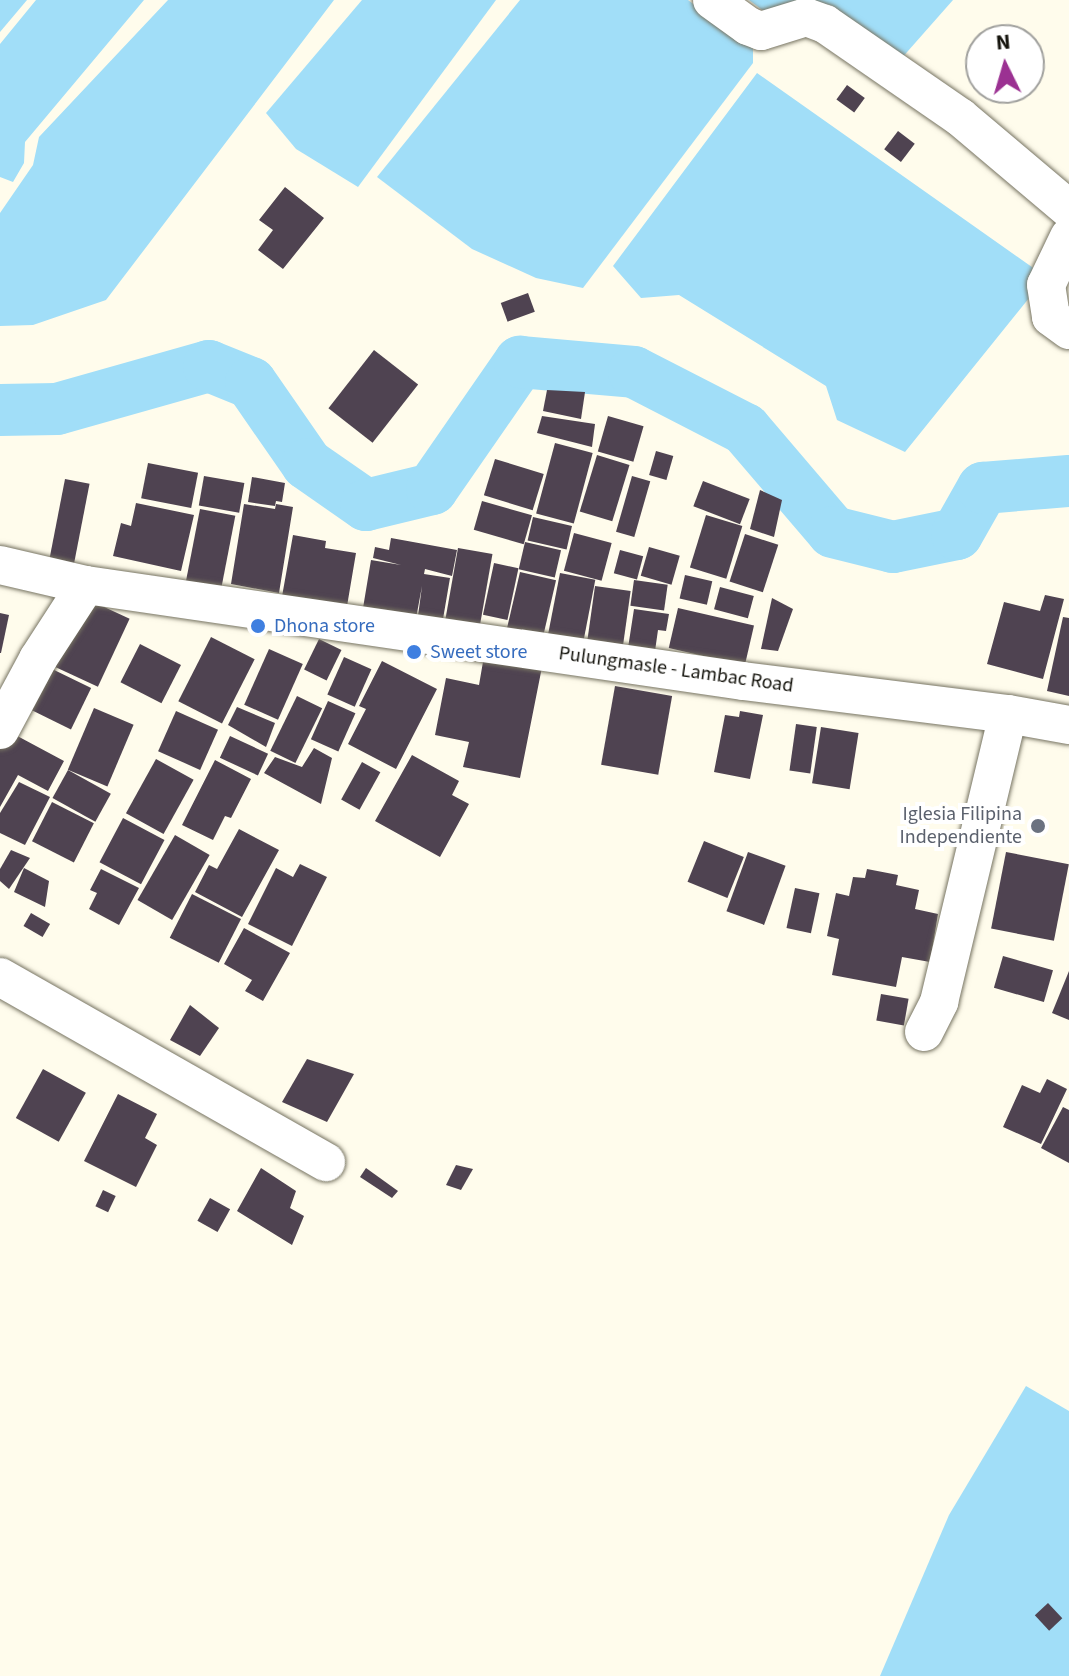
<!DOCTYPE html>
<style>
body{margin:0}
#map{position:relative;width:1069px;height:1676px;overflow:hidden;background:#fffcec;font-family:"Source Sans 3",sans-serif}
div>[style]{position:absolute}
.water>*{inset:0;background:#a1def8}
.river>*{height:52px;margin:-26px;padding:0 26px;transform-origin:26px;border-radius:26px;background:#a1def8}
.building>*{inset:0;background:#4f4351;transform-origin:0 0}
.roads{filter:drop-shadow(0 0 2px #777462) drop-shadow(0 0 2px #777462)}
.minor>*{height:38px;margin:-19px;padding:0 19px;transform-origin:19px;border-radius:19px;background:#fff}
.dots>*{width:22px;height:22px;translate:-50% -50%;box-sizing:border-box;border:4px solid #fff;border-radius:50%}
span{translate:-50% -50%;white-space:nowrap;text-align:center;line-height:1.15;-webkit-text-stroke:8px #fff;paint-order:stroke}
.shop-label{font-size:20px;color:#366cbe}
.left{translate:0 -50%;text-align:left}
.street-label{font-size:20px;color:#15140d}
.worship-label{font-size:20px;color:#5b616d}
.right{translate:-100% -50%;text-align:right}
.north{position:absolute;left:965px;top:24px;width:80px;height:80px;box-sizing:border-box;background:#fff;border:2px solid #a1a19e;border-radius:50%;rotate:355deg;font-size:22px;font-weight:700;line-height:32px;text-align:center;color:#15140d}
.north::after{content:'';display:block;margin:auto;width:28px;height:36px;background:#9b3192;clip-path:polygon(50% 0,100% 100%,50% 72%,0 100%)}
</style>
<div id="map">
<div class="water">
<div style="clip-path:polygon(0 0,27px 0,0 32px)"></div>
<div style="clip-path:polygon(36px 0,144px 0,25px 142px,24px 163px,13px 182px,0 177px,0 44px)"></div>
<div style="clip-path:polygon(168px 0,334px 0,106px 300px,33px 325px,0 326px,0 213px,33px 165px,39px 137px)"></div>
<div style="clip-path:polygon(362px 0,496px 0,358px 187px,296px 149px,266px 113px)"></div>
<div style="clip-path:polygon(520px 0,688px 0,753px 49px,753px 63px,583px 288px,536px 278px,472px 249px,377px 177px)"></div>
<div style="clip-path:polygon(749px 0,801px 0,777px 21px)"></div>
<div style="clip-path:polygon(813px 0,953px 0,893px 68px)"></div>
<div style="clip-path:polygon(757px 73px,1046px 277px,905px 452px,837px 420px,826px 386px,679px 295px,641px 298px,613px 266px)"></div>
<div style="clip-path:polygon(1026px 1386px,1069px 1411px,1069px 1676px,880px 1676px,949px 1515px)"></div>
</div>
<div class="river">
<div style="left:0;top:410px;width:57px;rotate:-1deg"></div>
<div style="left:57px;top:409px;width:158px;rotate:-15.8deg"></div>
<div style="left:209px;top:366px;width:45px;rotate:22deg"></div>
<div style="left:251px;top:383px;width:98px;rotate:55.3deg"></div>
<div style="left:307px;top:464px;width:72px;rotate:34.8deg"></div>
<div style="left:366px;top:505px;width:68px;rotate:-13.6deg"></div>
<div style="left:432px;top:489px;width:155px;rotate:-55.3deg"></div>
<div style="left:520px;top:362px;width:114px;rotate:5deg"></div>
<div style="left:634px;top:372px;width:125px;rotate:27.2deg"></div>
<div style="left:745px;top:429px;width:135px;rotate:49.5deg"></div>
<div style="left:833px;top:532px;width:62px;rotate:14deg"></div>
<div style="left:893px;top:547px;width:65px;rotate:-11.5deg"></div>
<div style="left:957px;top:534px;width:53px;rotate:-60.5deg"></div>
<div style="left:983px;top:488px;width:86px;rotate:-4.7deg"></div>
</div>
<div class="building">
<div style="left:847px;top:85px;width:22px;height:18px;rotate:36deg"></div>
<div style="left:898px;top:131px;width:21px;height:23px;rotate:37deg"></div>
<div style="clip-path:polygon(285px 187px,324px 218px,283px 269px,258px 250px,273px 230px,259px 220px)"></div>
<div style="left:528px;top:293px;width:20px;height:29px;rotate:70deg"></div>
<div style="left:374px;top:350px;width:56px;height:74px;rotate:38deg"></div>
<div style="clip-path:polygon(547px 390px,585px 392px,581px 419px,543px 411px)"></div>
<div style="clip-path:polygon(542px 416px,595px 424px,592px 447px,537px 433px)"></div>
<div style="left:608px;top:416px;width:37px;height:37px;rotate:16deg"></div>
<div style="left:555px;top:443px;width:39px;height:73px;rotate:15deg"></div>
<div style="left:656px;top:451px;width:18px;height:25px;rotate:16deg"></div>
<div style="left:597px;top:455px;width:34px;height:59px;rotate:17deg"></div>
<div style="left:495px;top:459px;width:51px;height:38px;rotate:17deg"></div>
<div style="left:148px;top:463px;width:51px;height:36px;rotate:11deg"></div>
<div style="left:204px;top:476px;width:41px;height:30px;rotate:10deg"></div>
<div style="left:632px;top:476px;width:19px;height:58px;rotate:16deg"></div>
<div style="clip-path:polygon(252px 477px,285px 483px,282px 502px,276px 501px,275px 506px,248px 502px)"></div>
<div style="left:65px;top:479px;width:25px;height:84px;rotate:11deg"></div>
<div style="left:703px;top:481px;width:50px;height:27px;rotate:21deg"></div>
<div style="clip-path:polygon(760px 490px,782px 500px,774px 537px,750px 529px)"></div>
<div style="left:482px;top:501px;width:52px;height:30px;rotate:16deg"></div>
<div style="clip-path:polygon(136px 503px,194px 515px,181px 571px,113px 556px,121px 523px,131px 526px)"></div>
<div style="clip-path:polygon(244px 504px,275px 509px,276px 504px,293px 507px,279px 593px,231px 584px)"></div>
<div style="left:200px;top:509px;width:36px;height:75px;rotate:11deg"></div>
<div style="left:706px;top:515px;width:38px;height:55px;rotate:17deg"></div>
<div style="left:533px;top:517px;width:40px;height:24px;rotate:13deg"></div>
<div style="left:574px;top:533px;width:39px;height:39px;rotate:15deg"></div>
<div style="left:745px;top:534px;width:35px;height:50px;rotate:18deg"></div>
<div style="clip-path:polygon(293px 535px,326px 541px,325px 548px,356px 553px,346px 612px,281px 602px)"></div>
<div style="clip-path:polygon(391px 538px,457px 550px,452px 576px,425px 569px,424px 574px,450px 578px,443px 619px,418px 616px,422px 586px,415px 624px,362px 614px,371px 560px,401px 565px,373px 558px,375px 547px,389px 550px)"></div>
<div style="left:525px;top:542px;width:37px;height:28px;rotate:13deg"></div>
<div style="left:649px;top:547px;width:32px;height:30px;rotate:16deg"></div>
<div style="left:458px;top:548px;width:35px;height:75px;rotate:10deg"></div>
<div style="left:620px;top:550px;width:24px;height:24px;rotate:15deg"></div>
<div style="left:494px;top:563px;width:25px;height:53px;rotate:12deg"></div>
<div style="left:520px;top:572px;width:37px;height:64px;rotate:13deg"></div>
<div style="left:560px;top:573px;width:36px;height:65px;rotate:11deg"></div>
<div style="left:685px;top:575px;width:28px;height:24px;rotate:13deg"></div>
<div style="left:634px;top:580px;width:34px;height:26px;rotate:8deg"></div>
<div style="left:595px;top:586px;width:36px;height:58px;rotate:8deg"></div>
<div style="left:720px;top:587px;width:35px;height:23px;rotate:15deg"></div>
<div style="clip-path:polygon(1045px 595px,1064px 599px,1043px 679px,987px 664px,1004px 602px,1040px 611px)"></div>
<div style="clip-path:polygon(772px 598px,793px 609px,778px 651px,761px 649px)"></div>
<div style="left:87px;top:599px;width:47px;height:75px;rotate:25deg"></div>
<div style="left:678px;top:608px;width:78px;height:41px;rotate:13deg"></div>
<div style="clip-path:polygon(634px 609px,669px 614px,666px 631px,658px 630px,655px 651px,628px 648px)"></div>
<div style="clip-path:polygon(0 613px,9px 615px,1px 653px,0 653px)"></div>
<div style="clip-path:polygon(1063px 617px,1069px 618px,1069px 696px,1047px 691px)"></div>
<div style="left:211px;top:637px;width:49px;height:72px;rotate:27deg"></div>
<div style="left:319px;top:639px;width:25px;height:34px;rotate:26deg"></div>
<div style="left:140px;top:644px;width:46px;height:43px;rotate:27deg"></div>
<div style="left:269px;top:649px;width:37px;height:61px;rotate:24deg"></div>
<div style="clip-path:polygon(484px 656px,542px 667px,520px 778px,463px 767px,469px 742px,435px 735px,446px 678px,479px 685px)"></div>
<div style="left:344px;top:657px;width:30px;height:41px;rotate:24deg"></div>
<div style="clip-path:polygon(382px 661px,437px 689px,396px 769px,348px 744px,366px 709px,359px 706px)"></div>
<div style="left:48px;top:667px;width:48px;height:46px;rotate:26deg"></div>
<div style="left:615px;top:686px;width:58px;height:80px;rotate:10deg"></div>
<div style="left:297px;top:696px;width:28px;height:61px;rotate:26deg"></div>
<div style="left:328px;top:701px;width:30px;height:42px;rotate:24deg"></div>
<div style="clip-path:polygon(237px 707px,275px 723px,266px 747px,228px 725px)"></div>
<div style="left:94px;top:708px;width:43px;height:67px;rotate:23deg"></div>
<div style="left:176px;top:711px;width:46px;height:44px;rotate:24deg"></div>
<div style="clip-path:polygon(740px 711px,763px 715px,750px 779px,714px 772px,725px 715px,739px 717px)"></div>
<div style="left:796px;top:724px;width:21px;height:47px;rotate:8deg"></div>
<div style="left:821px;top:727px;width:38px;height:57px;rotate:9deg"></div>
<div style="clip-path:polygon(8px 731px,64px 761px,48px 791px,18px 775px,0 807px,0 746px)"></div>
<div style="left:230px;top:736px;width:42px;height:24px;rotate:25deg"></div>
<div style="clip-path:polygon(314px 748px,332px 758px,321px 804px,264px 773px,275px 757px,302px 767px)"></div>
<div style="clip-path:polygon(412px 755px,459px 781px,452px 795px,469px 804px,440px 857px,375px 821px)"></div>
<div style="left:156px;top:759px;width:43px;height:62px;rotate:29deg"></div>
<div style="clip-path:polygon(215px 760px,251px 779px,231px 818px,225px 816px,213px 840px,182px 825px)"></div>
<div style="left:362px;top:762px;width:21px;height:43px;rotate:29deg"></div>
<div style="left:68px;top:770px;width:49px;height:32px;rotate:29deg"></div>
<div style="clip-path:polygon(19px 782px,50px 797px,25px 845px,0 833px,0 813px)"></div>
<div style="left:52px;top:802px;width:47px;height:44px;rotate:27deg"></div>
<div style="left:123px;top:818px;width:47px;height:50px;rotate:28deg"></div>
<div style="clip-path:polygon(239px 829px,279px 850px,242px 917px,195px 892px,209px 865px,217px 869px)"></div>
<div style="left:175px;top:835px;width:40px;height:75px;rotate:30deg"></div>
<div style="left:704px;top:841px;width:43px;height:44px;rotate:22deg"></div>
<div style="clip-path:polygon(11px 850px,30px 858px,9px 889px,0 881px,0 869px)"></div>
<div style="left:748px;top:852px;width:40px;height:63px;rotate:20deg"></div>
<div style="left:1006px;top:852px;width:64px;height:78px;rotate:11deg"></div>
<div style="clip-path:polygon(300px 864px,327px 877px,292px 946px,248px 924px,276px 868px,293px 877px)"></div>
<div style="clip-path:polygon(24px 868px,49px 881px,45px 907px,14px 892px)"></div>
<div style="clip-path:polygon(101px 869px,139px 888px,119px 925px,89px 909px,97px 893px,90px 890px)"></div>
<div style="clip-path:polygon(867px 869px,898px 875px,896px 885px,919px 890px,915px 909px,938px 914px,930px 962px,902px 957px,896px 987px,832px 975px,839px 939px,827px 936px,836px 893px,849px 896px,853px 877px,865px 878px)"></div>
<div style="left:795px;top:888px;width:25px;height:41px;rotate:12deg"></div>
<div style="left:192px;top:894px;width:55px;height:49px;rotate:27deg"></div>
<div style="left:31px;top:913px;width:22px;height:15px;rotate:30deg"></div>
<div style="clip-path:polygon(244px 928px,290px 953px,263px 1001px,245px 991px,252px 980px,224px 964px)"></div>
<div style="left:1003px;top:956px;width:52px;height:33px;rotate:16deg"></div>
<div style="clip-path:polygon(1069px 971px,1069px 1020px,1052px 1013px)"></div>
<div style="left:881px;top:994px;width:28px;height:27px;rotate:10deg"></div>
<div style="clip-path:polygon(190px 1005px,219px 1028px,200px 1056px,170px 1040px)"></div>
<div style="clip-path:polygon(307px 1059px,354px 1074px,327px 1122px,282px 1102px)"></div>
<div style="left:43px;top:1069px;width:49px;height:56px;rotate:29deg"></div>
<div style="clip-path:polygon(1047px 1079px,1067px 1089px,1041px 1144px,1003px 1127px,1022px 1085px,1040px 1093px)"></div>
<div style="clip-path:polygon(118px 1094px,157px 1114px,145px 1138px,157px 1145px,136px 1187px,84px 1161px)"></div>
<div style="clip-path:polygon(1063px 1107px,1069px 1110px,1069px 1163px,1041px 1148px)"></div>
<div style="clip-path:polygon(456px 1165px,473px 1169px,461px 1190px,446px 1185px)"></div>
<div style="clip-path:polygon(261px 1168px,296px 1191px,290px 1208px,304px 1216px,292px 1245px,237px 1211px)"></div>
<div style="clip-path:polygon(366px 1168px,398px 1191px,392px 1198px,360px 1177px)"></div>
<div style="left:103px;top:1190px;width:14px;height:18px;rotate:25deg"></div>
<div style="left:210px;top:1198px;width:23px;height:26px;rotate:29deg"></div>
<div style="left:1048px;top:1603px;width:21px;height:18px;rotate:47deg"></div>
</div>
<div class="roads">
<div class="minor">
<div style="left:712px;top:0;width:44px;rotate:35.8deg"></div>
<div style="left:748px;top:26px;width:14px;rotate:21deg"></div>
<div style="left:761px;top:31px;width:47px;rotate:-17.3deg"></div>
<div style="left:806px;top:17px;width:20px;rotate:20deg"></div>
<div style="left:825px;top:24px;width:164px;rotate:34.6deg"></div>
<div style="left:960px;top:117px;width:143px;rotate:40.2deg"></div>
<div style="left:1069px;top:237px;width:53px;rotate:115.6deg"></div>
<div style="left:1046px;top:285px;width:32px;rotate:81deg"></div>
<div style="left:1051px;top:317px;width:22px;rotate:36deg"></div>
<div style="left:0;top:565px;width:88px;rotate:13.1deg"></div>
<div style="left:86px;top:585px;width:664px;rotate:8.31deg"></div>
<div style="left:743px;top:681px;width:267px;rotate:7.1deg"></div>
<div style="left:1008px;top:714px;width:62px;rotate:10.2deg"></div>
<div style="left:0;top:730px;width:81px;rotate:-61.8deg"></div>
<div style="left:38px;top:659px;width:88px;rotate:-57deg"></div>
<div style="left:0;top:977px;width:375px;rotate:29.6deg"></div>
<div style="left:924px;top:1032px;width:34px;rotate:-63deg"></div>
<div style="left:939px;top:1002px;width:296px;rotate:-76.5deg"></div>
</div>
</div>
<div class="dots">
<div style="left:258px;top:626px;background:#3f7fe0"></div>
<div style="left:414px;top:652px;background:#3f7fe0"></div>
<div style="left:1038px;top:826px;background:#6b7280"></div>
</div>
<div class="shop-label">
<span class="left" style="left:274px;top:626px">Dhona store</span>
<span class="left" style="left:430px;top:652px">Sweet store</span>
</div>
<div class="street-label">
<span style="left:676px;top:670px;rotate:8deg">Pulungmasle - Lambac Road</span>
</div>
<div class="worship-label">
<span class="right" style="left:1022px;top:826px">Iglesia Filipina<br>Independiente</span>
</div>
<div class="north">N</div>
</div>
